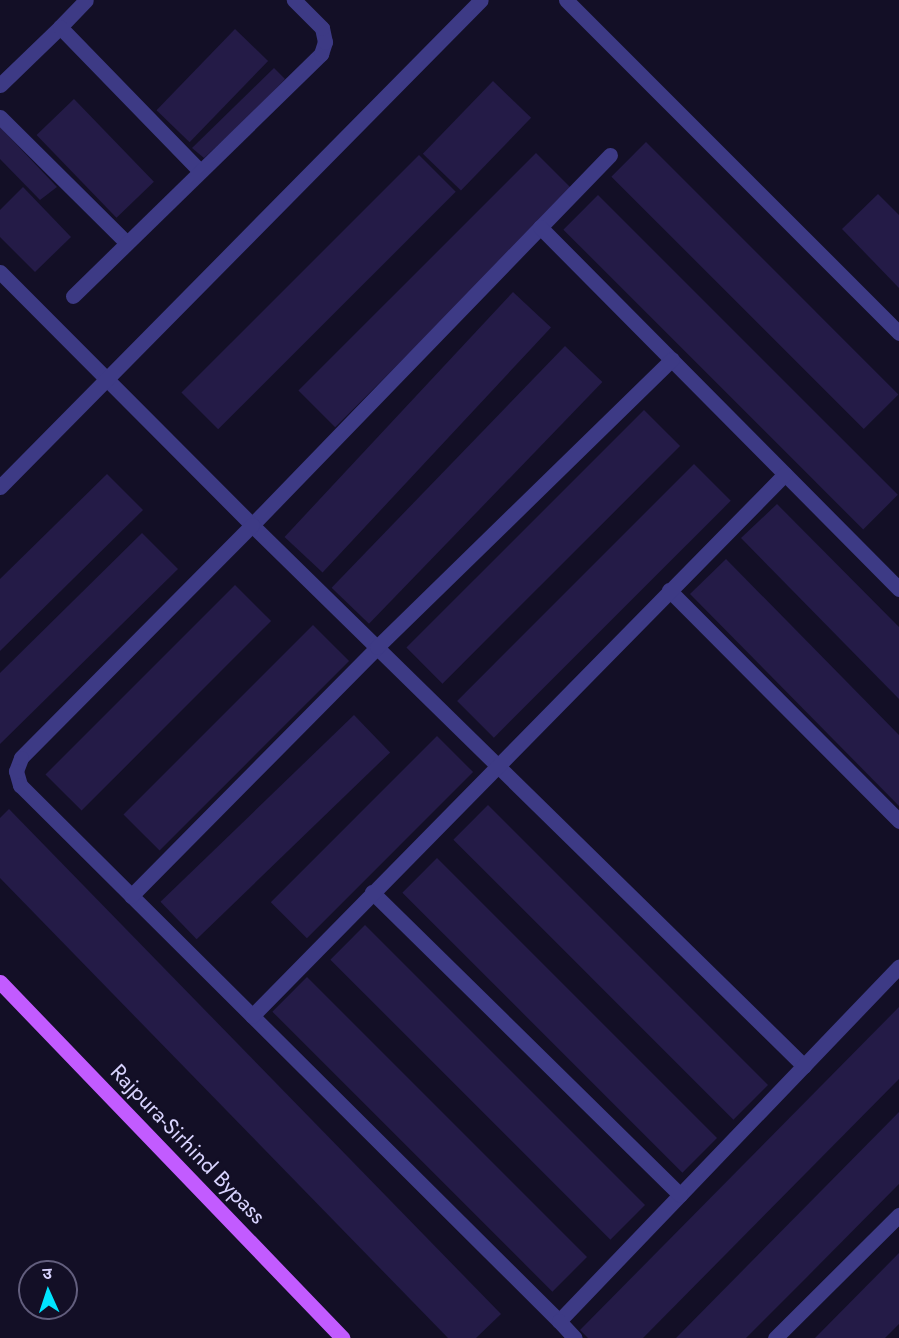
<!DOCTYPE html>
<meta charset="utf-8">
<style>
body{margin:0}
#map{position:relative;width:899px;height:1338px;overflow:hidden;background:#130f26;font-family:Jost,"Noto Sans Devanagari",sans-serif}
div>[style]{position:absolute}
.building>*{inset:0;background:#241b47;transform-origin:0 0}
.minor>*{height:15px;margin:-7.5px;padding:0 7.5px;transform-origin:7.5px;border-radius:7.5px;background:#3d3a85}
.major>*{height:15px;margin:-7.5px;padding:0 7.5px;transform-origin:7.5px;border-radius:7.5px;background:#c25bff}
span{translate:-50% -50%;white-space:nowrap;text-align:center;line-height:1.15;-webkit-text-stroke:4.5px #130f26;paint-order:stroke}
.street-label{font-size:22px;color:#d9d4ff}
.north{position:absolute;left:18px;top:1260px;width:60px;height:60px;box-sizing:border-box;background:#130f26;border:2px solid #625e7d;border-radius:50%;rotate:357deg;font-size:16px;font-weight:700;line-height:24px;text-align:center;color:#d9d4ff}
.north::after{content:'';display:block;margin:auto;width:21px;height:27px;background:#00e5ff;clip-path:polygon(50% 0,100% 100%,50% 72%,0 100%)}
</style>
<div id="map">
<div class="building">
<div style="left:235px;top:29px;width:46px;height:113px;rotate:44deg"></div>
<div style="clip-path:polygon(274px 68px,285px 79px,255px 111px,204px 158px,192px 148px)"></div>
<div style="left:493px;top:81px;width:53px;height:101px;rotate:44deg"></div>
<div style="left:74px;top:99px;width:115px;height:52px;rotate:46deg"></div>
<div style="clip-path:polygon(0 127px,57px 187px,40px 200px,0 159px)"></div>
<div style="left:646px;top:142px;width:357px;height:49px;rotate:45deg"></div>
<div style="left:536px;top:153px;width:52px;height:336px;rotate:45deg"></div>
<div style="left:419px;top:155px;width:52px;height:336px;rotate:45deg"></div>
<div style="clip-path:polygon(23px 187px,71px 237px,35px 272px,0 237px,0 210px)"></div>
<div style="clip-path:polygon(878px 194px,899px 215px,899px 288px,842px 229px)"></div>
<div style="left:598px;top:195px;width:424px;height:49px;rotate:45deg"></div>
<div style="left:513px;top:292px;width:52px;height:335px;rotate:43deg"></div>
<div style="left:565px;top:346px;width:52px;height:336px;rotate:44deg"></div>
<div style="left:644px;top:410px;width:51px;height:336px;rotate:45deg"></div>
<div style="left:694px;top:464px;width:52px;height:335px;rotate:45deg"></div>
<div style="clip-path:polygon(107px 474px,143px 510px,0 651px,0 579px)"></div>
<div style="clip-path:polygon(777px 504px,899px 627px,899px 699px,741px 538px)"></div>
<div style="clip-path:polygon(142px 533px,178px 569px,0 744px,0 673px)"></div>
<div style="clip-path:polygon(726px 559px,899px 735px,899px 806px,690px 594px)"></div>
<div style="left:235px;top:585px;width:51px;height:268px;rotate:45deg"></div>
<div style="left:313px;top:625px;width:51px;height:268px;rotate:45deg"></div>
<div style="left:354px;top:715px;width:52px;height:269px;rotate:46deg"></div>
<div style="left:437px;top:736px;width:51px;height:235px;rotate:45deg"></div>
<div style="left:488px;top:805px;width:396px;height:49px;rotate:45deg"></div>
<div style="clip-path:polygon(9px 809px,501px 1314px,476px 1338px,448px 1338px,0 878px,0 818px)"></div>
<div style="left:437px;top:858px;width:396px;height:49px;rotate:45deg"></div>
<div style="left:365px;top:925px;width:396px;height:49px;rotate:45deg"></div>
<div style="left:307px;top:977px;width:396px;height:49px;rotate:45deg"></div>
<div style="clip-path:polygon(899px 1007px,899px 1079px,643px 1338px,588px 1338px,580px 1330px)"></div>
<div style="clip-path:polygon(899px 1112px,899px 1184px,806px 1278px,746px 1338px,676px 1338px)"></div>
<div style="clip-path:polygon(899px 1253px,899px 1324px,885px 1338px,815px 1338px)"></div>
</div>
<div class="minor">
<div style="left:566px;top:0;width:471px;rotate:45deg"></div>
<div style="left:60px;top:27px;width:37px;rotate:-46deg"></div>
<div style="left:0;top:85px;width:83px;rotate:-44deg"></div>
<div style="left:60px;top:27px;width:199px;rotate:45.8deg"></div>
<div style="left:0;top:117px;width:176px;rotate:44.8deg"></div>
<div style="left:610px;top:155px;width:515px;rotate:134.06deg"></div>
<div style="left:252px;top:525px;width:773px;rotate:44.42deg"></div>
<div style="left:540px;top:227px;width:510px;rotate:45.24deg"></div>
<div style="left:0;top:272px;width:357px;rotate:45.1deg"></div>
<div style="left:252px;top:525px;width:328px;rotate:134.8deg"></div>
<div style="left:21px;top:758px;width:14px;rotate:111deg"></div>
<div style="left:16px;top:771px;width:15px;rotate:74deg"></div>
<div style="left:20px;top:785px;width:760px;rotate:44.84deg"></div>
<div style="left:559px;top:1321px;width:491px;rotate:-46.2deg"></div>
<div style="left:73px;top:296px;width:347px;rotate:-44.3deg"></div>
<div style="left:321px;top:54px;width:13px;rotate:-72deg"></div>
<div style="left:325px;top:42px;width:14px;rotate:-102deg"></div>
<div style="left:322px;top:28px;width:40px;rotate:-135deg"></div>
<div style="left:0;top:487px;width:684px;rotate:-45.36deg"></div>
<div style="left:669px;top:590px;width:326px;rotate:45.1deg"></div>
<div style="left:372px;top:892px;width:432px;rotate:44.5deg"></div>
<div style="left:131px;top:896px;width:350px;rotate:-45.3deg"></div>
<div style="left:377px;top:647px;width:412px;rotate:-44.3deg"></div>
<div style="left:252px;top:1016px;width:760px;rotate:-45.48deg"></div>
<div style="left:559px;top:1321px;width:23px;rotate:47deg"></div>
<div style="left:775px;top:1338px;width:175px;rotate:-44.8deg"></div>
</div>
<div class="major">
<div style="left:0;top:982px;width:494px;rotate:46.1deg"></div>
</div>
<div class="street-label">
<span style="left:188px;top:1144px;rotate:46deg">Rajpura-Sirhind Bypass</span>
</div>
<div class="north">उ</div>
</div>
